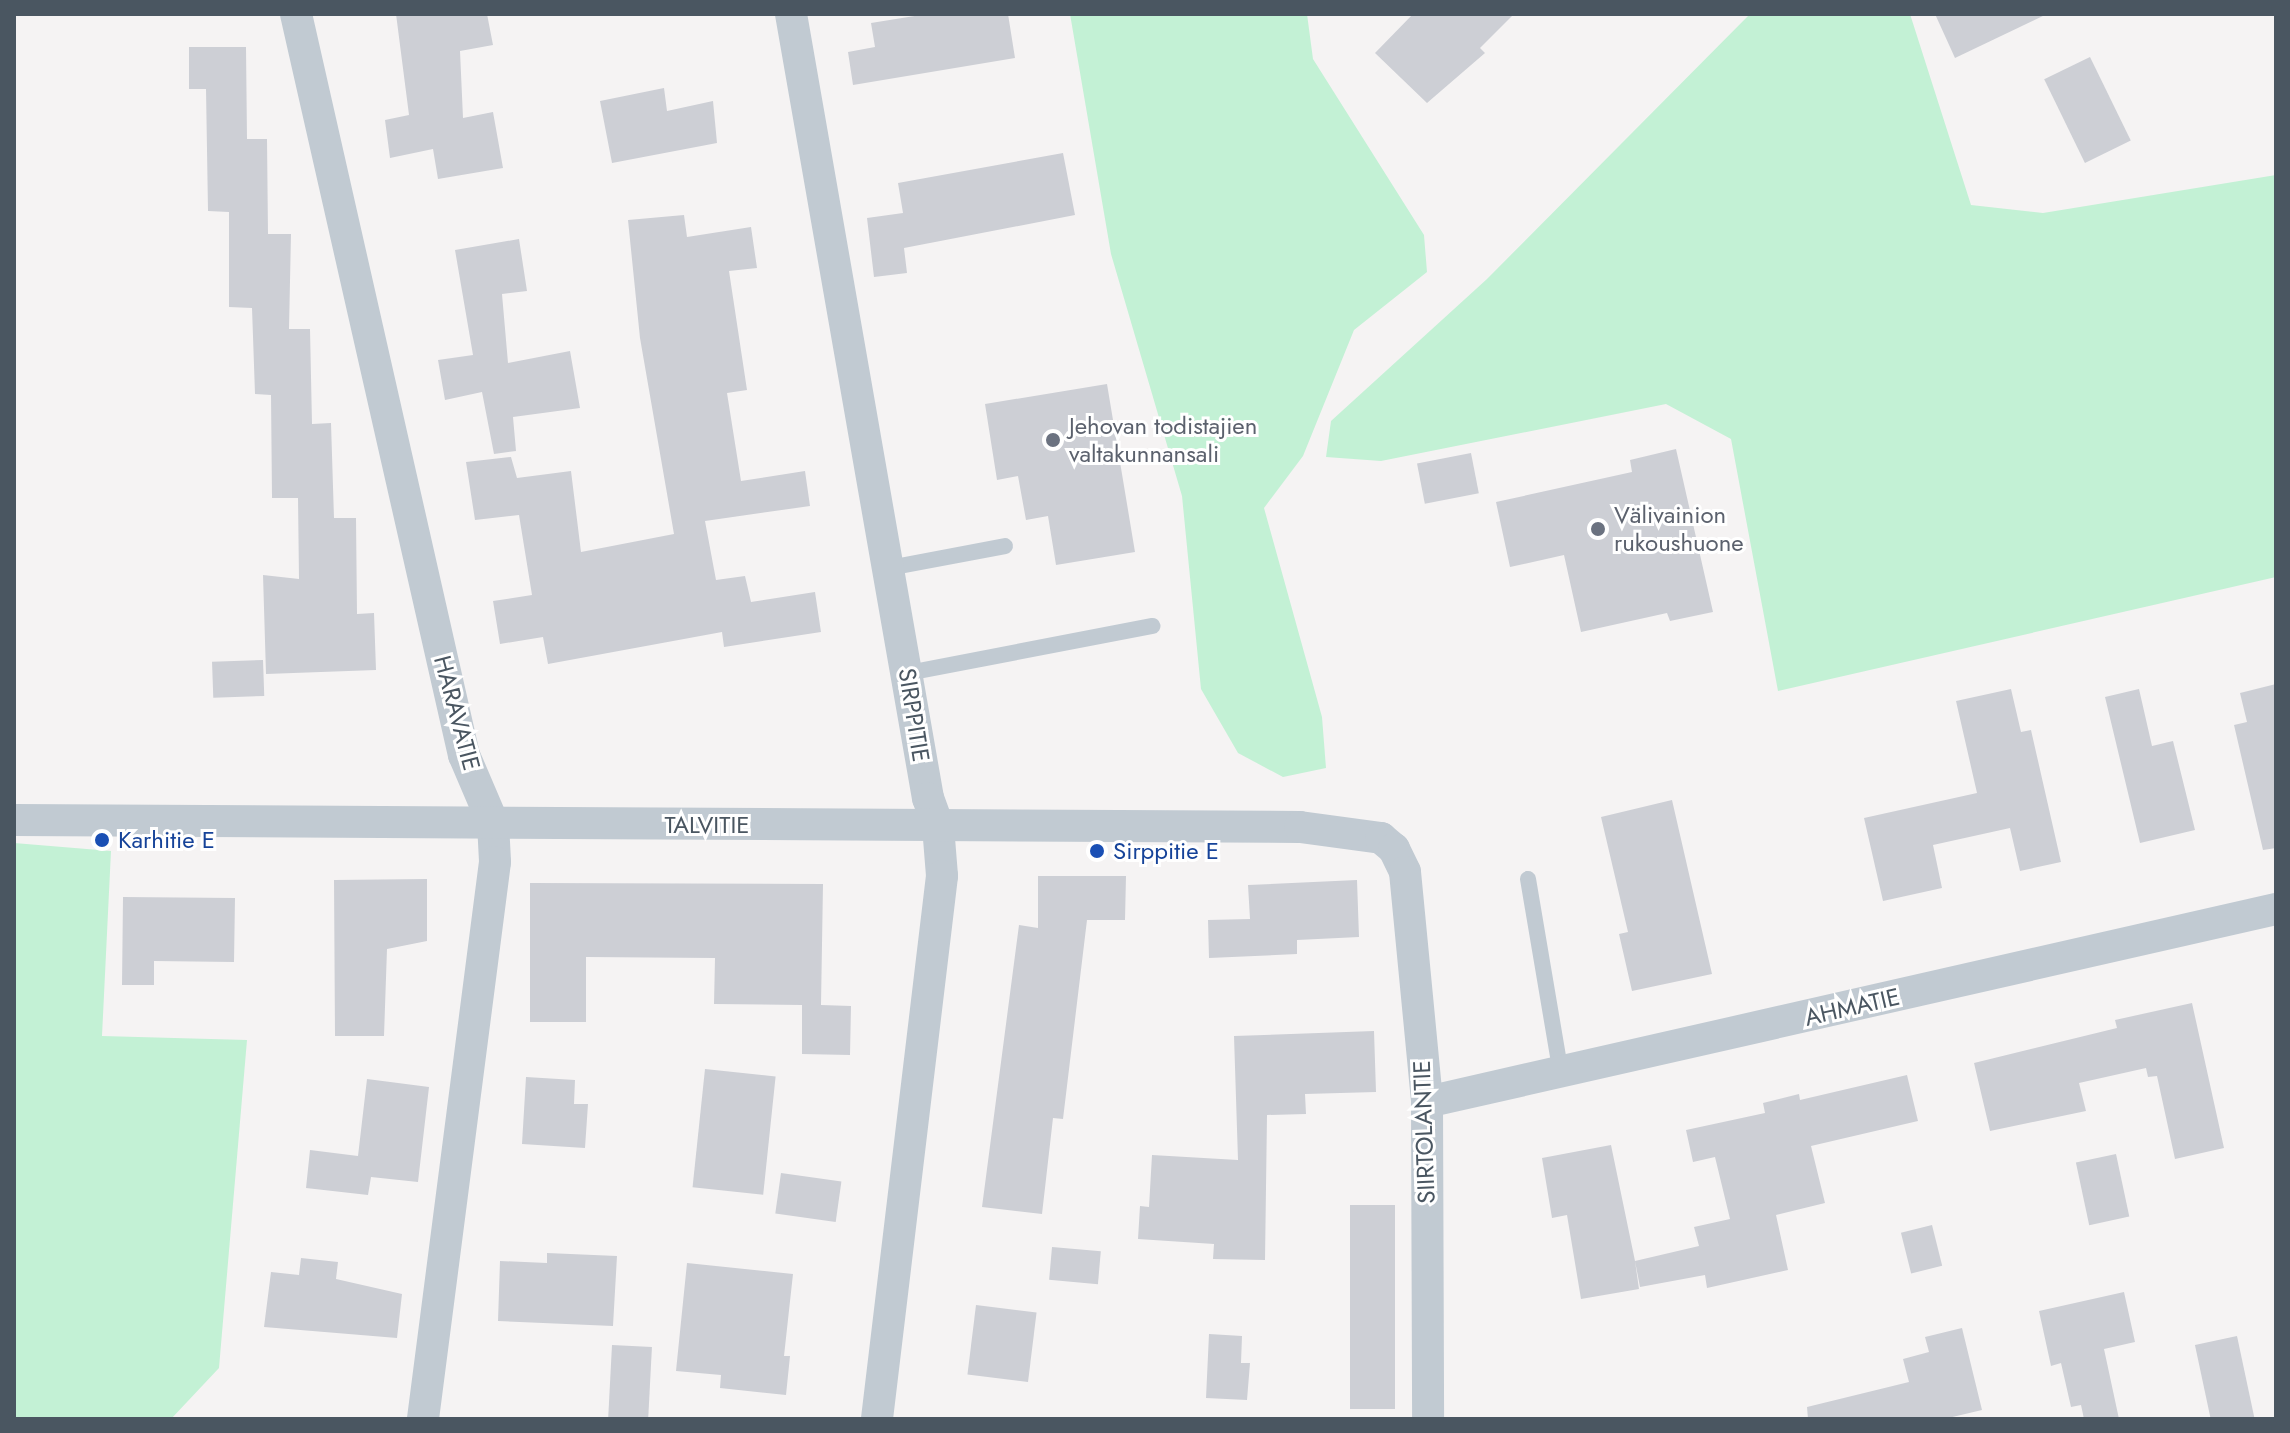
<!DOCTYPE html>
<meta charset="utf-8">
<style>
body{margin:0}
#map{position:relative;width:2290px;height:1433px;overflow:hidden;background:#f5f3f3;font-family:Jost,sans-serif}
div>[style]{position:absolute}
.green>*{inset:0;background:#c3f1d5}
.building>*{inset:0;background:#cdcfd5;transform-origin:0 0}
.lane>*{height:16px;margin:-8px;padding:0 8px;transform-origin:8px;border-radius:8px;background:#c1cad2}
.street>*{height:32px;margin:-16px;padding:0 16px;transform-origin:16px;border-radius:16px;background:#c1cad2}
.dots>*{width:22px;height:22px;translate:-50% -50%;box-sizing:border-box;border:4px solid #fff;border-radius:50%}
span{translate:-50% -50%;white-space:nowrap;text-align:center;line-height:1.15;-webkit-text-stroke:6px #fff;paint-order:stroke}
.worship-label{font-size:24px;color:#5b616d}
.left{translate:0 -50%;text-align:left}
.street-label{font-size:24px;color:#4a5661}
.transit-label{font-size:24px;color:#164399}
.frame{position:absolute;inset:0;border:16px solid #4a5661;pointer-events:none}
</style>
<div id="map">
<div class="green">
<div style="clip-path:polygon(1070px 14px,1307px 14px,1313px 59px,1424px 235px,1427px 272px,1354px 330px,1303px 456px,1264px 508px,1322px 717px,1326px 768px,1283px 777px,1238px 753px,1201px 689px,1182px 496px,1111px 254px)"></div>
<div style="clip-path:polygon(1750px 14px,1910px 14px,1971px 205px,2043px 213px,2276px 175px,2276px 577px,1778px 691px,1731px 439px,1666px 404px,1381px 461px,1326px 457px,1331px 421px,1487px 279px)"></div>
<div style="clip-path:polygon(14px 843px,111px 851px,102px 1036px,247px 1040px,219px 1368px,171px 1419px,14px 1419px)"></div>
</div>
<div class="building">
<div style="clip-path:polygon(396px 14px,487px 14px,493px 45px,460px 51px,463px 118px,493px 112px,503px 168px,438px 179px,433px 149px,390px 158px,385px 120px,409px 115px)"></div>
<div style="clip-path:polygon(927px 14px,1008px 14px,1015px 58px,853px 85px,848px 52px,875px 47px,871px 23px)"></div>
<div style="clip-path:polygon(1413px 14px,1514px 14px,1480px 48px,1485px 53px,1427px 103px,1375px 53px)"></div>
<div style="clip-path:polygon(1935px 14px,2047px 14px,1955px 58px)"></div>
<div style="clip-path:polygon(189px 47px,246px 47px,247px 139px,267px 139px,268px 234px,291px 234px,289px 329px,310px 329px,312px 424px,331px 423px,334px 518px,356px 518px,357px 614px,374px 613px,376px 670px,266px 674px,263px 575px,299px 579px,298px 498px,272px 498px,271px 395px,255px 394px,252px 308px,229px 307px,229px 212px,208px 211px,206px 89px,189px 89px)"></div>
<div style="left:2090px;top:57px;width:93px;height:51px;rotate:64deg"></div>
<div style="clip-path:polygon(664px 88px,667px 111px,713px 101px,717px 143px,612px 163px,600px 101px)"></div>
<div style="clip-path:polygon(1063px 153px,1075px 215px,904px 248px,907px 273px,874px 277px,867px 218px,903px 213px,898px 183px)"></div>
<div style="clip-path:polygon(684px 215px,687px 237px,751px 227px,757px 268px,729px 271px,747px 390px,727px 393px,741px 481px,805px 471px,810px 506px,705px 521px,716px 580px,745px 576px,751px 602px,815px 592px,821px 632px,724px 647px,722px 632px,548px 664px,543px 637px,500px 644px,493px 601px,532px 595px,519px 515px,475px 520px,466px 462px,511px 457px,517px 478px,571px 471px,581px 552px,674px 534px,640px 338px,628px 220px)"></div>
<div style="clip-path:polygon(519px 239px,527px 291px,502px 294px,508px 363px,570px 351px,580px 408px,513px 417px,516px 451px,494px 454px,482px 392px,445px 400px,438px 360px,473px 355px,455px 250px)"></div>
<div style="clip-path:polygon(1107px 384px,1135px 552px,1056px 565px,1048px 516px,1026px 520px,1018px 476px,997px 480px,985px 404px)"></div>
<div style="clip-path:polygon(1676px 449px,1713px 612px,1670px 621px,1667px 613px,1581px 632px,1564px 555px,1510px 567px,1496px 502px,1632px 472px,1630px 460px)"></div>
<div style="left:1471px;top:453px;width:41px;height:55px;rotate:79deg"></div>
<div style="left:263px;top:660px;width:36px;height:51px;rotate:88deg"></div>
<div style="clip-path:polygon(2276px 684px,2276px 848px,2263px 850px,2234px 725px,2247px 722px,2240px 693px)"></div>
<div style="clip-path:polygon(2011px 689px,2021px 732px,2031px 730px,2061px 862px,2020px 871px,2010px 828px,1933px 845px,1942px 888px,1883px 901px,1864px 818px,1977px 793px,1956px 701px)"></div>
<div style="clip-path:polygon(2139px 689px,2152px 746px,2173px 741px,2195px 830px,2140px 843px,2105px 697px)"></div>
<div style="clip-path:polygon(1672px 800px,1712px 974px,1632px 991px,1619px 934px,1628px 932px,1601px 817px)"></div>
<div style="clip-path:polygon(1038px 876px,1126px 876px,1125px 920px,1087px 920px,1063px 1119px,1053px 1118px,1042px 1214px,982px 1207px,1019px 925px,1038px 928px)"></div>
<div style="clip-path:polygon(427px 879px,427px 941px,387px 949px,384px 1036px,335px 1036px,334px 880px)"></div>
<div style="clip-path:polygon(1357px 880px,1359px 937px,1297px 940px,1297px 954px,1209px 958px,1208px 920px,1250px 919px,1248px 885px)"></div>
<div style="clip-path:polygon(530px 883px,823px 884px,821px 1005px,851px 1006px,850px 1055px,802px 1054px,802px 1005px,714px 1004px,715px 958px,586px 957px,586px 1022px,530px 1022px)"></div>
<div style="clip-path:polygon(123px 897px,235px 898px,234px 962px,154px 961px,154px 985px,122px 985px)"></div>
<div style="clip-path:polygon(2192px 1003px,2224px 1148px,2175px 1159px,2157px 1076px,2148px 1077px,2146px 1068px,2079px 1083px,2086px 1111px,1990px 1131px,1974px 1063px,2117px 1028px,2115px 1020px)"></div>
<div style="clip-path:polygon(1374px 1031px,1376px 1092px,1305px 1094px,1306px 1114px,1267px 1115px,1265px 1260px,1213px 1259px,1214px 1244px,1138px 1239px,1140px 1206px,1149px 1207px,1152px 1155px,1238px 1160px,1234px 1036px)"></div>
<div style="left:705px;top:1069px;width:71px;height:119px;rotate:6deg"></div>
<div style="clip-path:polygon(1907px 1075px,1918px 1121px,1811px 1146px,1825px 1203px,1776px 1215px,1788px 1270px,1707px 1288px,1705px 1275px,1640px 1287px,1635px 1261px,1639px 1289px,1581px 1299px,1567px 1215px,1552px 1218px,1542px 1158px,1611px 1145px,1635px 1261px,1699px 1246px,1694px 1227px,1730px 1219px,1715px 1157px,1693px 1162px,1686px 1130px,1765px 1113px,1763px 1103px,1799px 1094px,1800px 1100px)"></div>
<div style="clip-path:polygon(526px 1077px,575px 1080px,574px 1104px,588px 1104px,585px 1148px,522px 1144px)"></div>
<div style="clip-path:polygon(367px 1079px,429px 1087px,418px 1182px,371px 1177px,368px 1195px,306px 1188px,310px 1150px,358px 1156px)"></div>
<div style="left:2116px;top:1154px;width:64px;height:41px;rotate:78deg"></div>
<div style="left:781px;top:1173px;width:61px;height:41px;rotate:8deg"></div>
<div style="left:1350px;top:1205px;width:45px;height:204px"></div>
<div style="left:1932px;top:1225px;width:42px;height:32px;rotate:76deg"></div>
<div style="left:1052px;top:1247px;width:49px;height:33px;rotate:5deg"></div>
<div style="clip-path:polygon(547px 1253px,617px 1256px,613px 1326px,498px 1321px,500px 1261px,547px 1263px)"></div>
<div style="clip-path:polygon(301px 1258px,338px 1262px,336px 1279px,402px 1294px,397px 1338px,264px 1327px,271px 1272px,299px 1275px)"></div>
<div style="clip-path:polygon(687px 1263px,793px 1274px,784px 1356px,790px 1356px,786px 1395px,720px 1388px,721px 1375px,676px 1371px)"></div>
<div style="clip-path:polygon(2124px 1292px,2135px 1342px,2104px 1349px,2119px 1419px,2084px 1419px,2081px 1405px,2071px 1407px,2061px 1363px,2051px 1366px,2039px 1311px)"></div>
<div style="left:976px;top:1305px;width:61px;height:70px;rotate:7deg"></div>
<div style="clip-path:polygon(1962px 1328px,1982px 1410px,1944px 1419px,1808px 1419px,1807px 1407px,1909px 1382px,1903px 1359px,1929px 1352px,1925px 1337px)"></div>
<div style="clip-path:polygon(1209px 1334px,1242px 1336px,1241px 1363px,1250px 1363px,1247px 1400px,1206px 1398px)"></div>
<div style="left:2237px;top:1336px;width:85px;height:43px;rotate:78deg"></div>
<div style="left:612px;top:1345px;width:40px;height:74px;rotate:3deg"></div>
</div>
<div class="lane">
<div style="left:889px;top:568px;width:118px;rotate:-10.7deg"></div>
<div style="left:908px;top:673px;width:249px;rotate:-10.9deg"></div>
<div style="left:1528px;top:879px;width:198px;rotate:80.4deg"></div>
</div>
<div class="street">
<div style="left:296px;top:14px;width:760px;rotate:77.23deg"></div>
<div style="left:464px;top:755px;width:74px;rotate:66.9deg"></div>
<div style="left:493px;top:823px;width:39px;rotate:87deg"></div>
<div style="left:495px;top:862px;width:562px;rotate:97.37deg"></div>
<div style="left:791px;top:14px;width:796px;rotate:80.09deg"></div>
<div style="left:928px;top:798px;width:30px;rotate:70deg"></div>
<div style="left:938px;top:826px;width:50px;rotate:85.4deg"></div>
<div style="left:942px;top:876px;width:547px;rotate:96.83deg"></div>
<div style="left:14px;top:820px;width:1286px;rotate:0.31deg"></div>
<div style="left:1300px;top:827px;width:82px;rotate:7.7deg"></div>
<div style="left:1381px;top:838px;width:17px;rotate:40deg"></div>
<div style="left:1394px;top:849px;width:25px;rotate:64deg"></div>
<div style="left:1405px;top:872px;width:231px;rotate:84.5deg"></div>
<div style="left:1427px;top:1102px;width:317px;rotate:89.8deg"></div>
<div style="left:1427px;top:1102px;width:871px;rotate:-12.81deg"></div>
</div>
<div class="dots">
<div style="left:1053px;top:440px;background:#6b7280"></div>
<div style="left:1598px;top:529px;background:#6b7280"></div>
<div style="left:102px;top:840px;background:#1a4fb4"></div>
<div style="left:1097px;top:851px;background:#1a4fb4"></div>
</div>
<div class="worship-label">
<span class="left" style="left:1069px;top:440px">Jehovan todistajien<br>valtakunnansali</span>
<span class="left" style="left:1614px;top:529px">Välivainion<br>rukoushuone</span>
</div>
<div class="street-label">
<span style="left:457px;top:713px;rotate:75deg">HARAVATIE</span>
<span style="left:914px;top:715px;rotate:81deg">SIRPPITIE</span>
<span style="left:707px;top:825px">TALVITIE</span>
<span style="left:1852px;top:1007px;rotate:-13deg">AHMATIE</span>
<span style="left:1424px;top:1132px;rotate:-92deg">SIIRTOLANTIE</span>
</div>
<div class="transit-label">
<span class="left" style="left:118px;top:840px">Karhitie E</span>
<span class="left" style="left:1113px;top:851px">Sirppitie E</span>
</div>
<div class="frame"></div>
</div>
